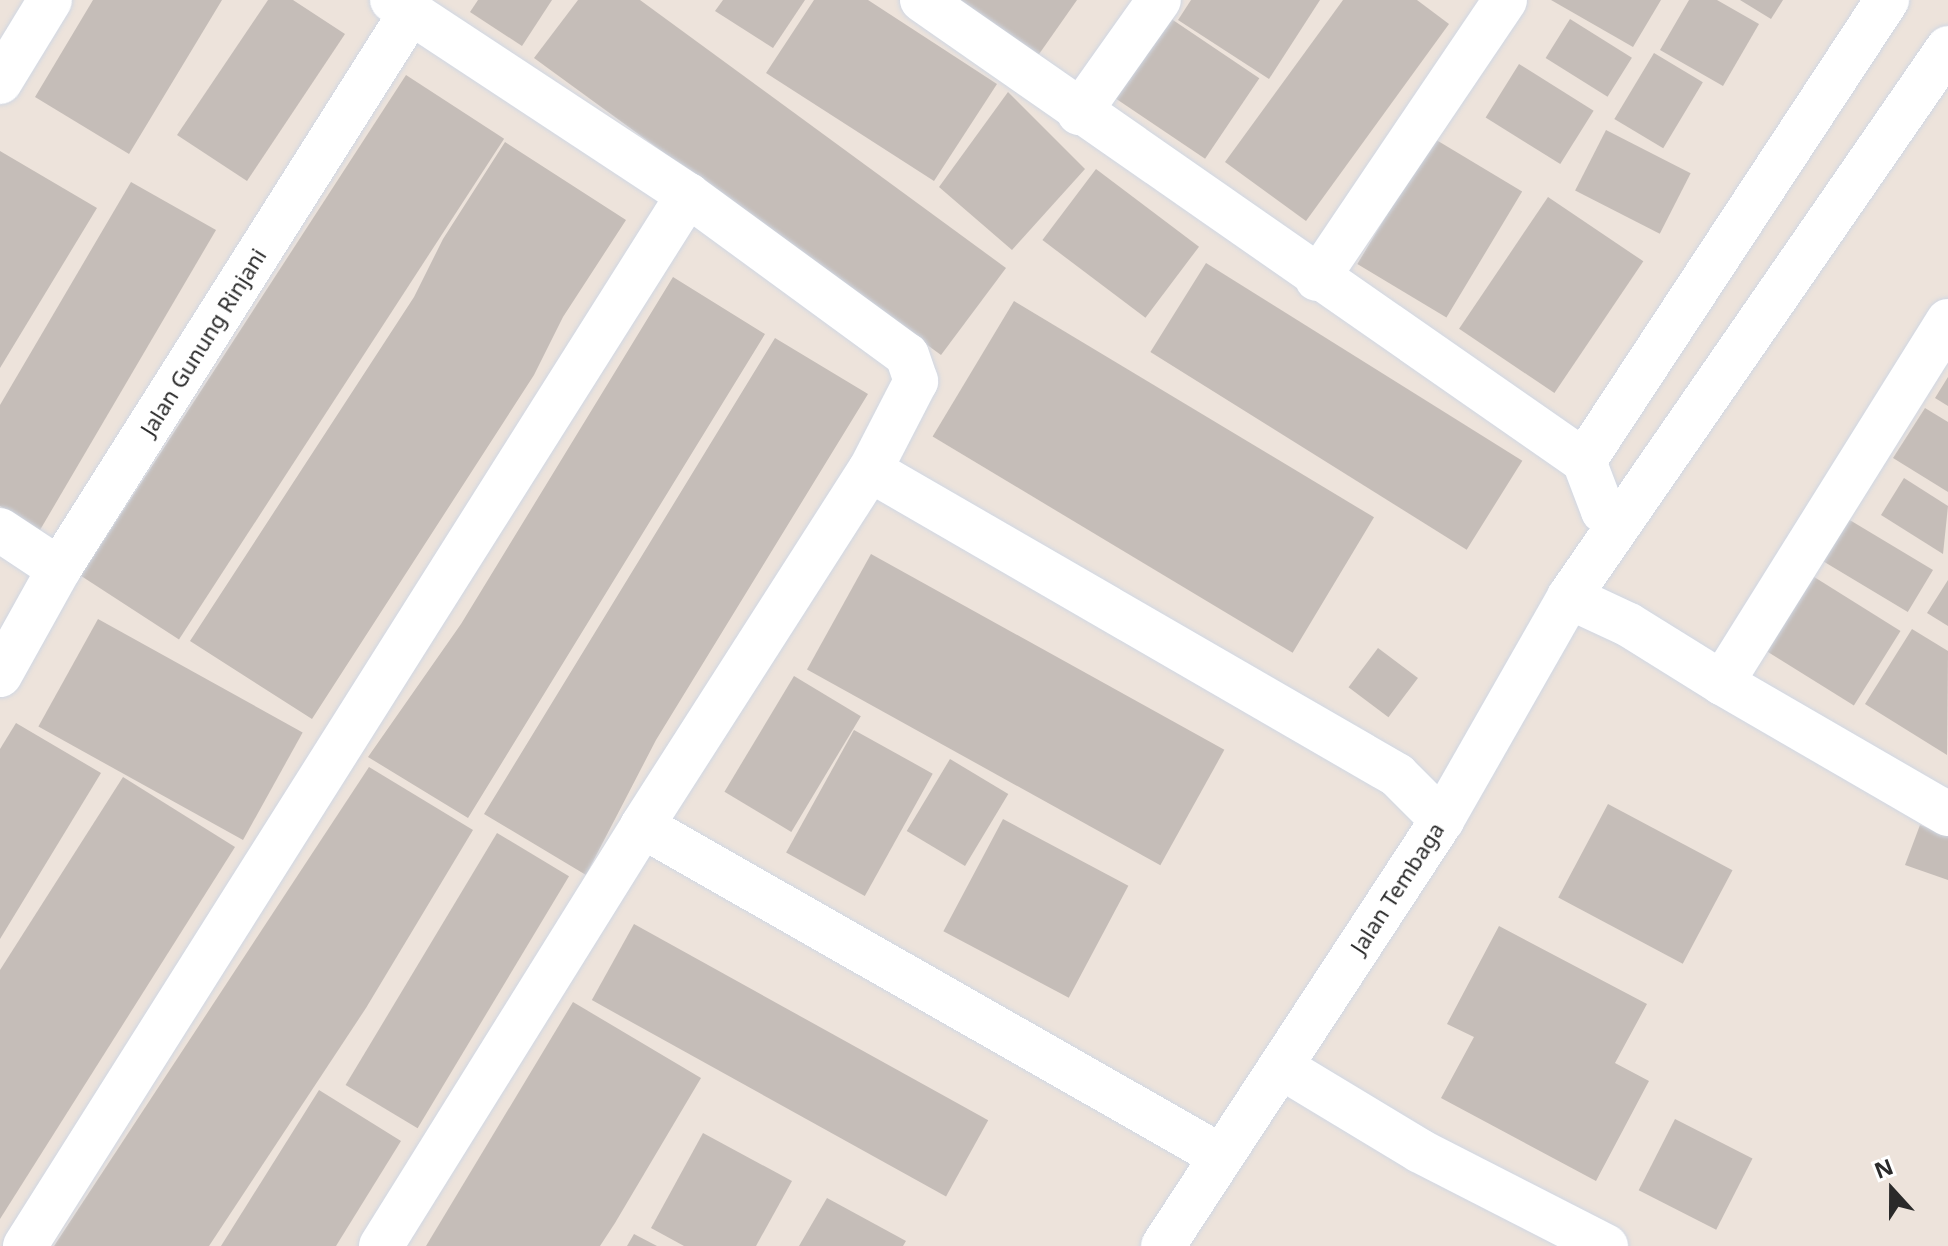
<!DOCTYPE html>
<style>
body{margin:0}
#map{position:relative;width:1948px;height:1246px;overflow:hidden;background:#ede3db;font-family:"Noto Sans",sans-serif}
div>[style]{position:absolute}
.building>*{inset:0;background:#c5bdb8;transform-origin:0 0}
.roads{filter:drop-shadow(0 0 2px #d0d7e3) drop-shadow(0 0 2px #d0d7e3)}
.minor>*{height:44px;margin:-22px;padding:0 22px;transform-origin:22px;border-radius:22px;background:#fff}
span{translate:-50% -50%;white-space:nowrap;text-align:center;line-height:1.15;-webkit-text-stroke:7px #fff;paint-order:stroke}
.street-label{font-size:22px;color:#2a2a2a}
.north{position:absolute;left:1852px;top:1150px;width:80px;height:80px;-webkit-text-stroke:6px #fff;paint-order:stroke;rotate:339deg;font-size:22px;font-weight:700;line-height:32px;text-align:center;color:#2a2a2a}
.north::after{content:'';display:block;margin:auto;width:28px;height:36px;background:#2a2a2a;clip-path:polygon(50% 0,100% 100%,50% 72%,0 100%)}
</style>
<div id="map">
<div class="building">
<div style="clip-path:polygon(93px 0,222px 0,129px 154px,35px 97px)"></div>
<div style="clip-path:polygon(268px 0,293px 0,345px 34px,247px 181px,177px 135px)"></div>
<div style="clip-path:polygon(478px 0,552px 0,522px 46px,470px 12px)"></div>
<div style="clip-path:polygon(578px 0,640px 0,1006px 268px,941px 355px,534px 58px)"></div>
<div style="clip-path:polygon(723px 0,805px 0,773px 48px,715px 11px)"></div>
<div style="clip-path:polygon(814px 0,868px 0,997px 84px,934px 181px,766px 73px)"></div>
<div style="clip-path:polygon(955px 0,1077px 0,1037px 57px)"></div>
<div style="clip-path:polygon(1191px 0,1320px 0,1269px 79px,1178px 20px)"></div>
<div style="clip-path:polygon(1343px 0,1417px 0,1449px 24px,1306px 221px,1225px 162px)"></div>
<div style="clip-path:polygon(1551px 0,1661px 0,1633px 47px)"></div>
<div style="clip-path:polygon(1689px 0,1717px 0,1759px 24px,1723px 86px,1660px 50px)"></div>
<div style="clip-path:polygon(1740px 0,1783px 0,1771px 19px)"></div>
<div style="left:1164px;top:14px;width:115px;height:97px;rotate:34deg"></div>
<div style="left:1570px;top:19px;width:73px;height:46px;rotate:32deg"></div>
<div style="left:1654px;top:53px;width:57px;height:77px;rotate:31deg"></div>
<div style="left:1519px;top:64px;width:88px;height:63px;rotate:32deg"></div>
<div style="left:406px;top:75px;width:117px;height:597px;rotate:33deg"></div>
<div style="clip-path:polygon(1008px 92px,1085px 169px,1012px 250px,939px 187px)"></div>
<div style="left:1606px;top:130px;width:95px;height:68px;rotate:27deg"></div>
<div style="left:1433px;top:138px;width:104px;height:147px;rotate:31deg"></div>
<div style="clip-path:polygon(505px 142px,626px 220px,563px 317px,534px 375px,312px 719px,190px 641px,414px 297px,443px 239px)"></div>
<div style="clip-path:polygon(0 151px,97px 208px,0 368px)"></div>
<div style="left:1096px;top:169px;width:129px;height:89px;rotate:37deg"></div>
<div style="clip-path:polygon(131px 182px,216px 230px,40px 530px,0 506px,0 405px)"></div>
<div style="left:1548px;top:197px;width:115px;height:159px;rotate:34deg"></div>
<div style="left:1206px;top:263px;width:373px;height:105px;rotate:32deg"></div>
<div style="clip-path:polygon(673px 277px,765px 334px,468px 818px,368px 757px,461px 624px)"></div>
<div style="left:1014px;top:301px;width:420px;height:158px;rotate:31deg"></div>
<div style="clip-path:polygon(775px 338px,868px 394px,656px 740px,586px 875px,484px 814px)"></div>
<div style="clip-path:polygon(1948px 377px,1948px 406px,1935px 398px)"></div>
<div style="clip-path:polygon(1925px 408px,1948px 422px,1948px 492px,1893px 458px)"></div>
<div style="clip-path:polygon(1904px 478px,1948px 506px,1943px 554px,1881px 515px)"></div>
<div style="left:1843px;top:516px;width:105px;height:49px;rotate:31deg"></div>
<div style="left:871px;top:554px;width:404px;height:132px;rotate:29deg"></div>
<div style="left:1803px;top:570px;width:115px;height:88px;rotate:32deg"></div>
<div style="clip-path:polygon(1948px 580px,1948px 626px,1927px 613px)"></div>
<div style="left:98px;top:619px;width:234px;height:123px;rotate:29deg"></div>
<div style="clip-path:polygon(1912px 629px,1948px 651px,1947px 755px,1865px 704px)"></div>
<div style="left:1378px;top:648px;width:50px;height:49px;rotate:37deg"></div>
<div style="left:794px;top:676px;width:78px;height:135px;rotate:31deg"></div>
<div style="clip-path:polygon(16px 723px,101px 773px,0 939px,0 749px)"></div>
<div style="left:854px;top:730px;width:90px;height:140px;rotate:29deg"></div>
<div style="left:950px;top:759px;width:68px;height:84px;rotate:31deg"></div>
<div style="clip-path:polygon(369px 767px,473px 830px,366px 1008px,209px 1246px,54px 1246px)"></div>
<div style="clip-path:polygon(123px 777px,235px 847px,0 1219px,0 970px)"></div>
<div style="left:1608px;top:804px;width:141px;height:106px;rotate:28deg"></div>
<div style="left:1003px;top:819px;width:142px;height:127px;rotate:28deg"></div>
<div style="clip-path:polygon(1920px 825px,1948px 835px,1948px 880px,1905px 865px)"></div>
<div style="left:497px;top:833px;width:84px;height:294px;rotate:31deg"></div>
<div style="left:634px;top:924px;width:405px;height:87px;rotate:29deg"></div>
<div style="clip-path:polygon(1499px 926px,1647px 1004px,1615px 1063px,1649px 1081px,1596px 1181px,1441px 1098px,1474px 1037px,1447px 1024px)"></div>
<div style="clip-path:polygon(573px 1002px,701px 1078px,615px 1223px,600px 1246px,426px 1246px)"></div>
<div style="clip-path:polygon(319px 1090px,401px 1141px,336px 1246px,221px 1246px)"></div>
<div style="left:1675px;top:1119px;width:87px;height:80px;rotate:27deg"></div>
<div style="clip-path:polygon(703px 1133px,792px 1181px,756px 1246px,684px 1246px,651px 1228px)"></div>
<div style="clip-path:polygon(827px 1198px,906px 1241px,903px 1246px,799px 1246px)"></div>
<div style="clip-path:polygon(634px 1234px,657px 1246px,627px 1246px)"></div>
</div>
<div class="roads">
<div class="minor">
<div style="left:392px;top:0;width:354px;rotate:33.4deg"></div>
<div style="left:688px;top:195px;width:271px;rotate:36.2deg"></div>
<div style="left:907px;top:355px;width:28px;rotate:71deg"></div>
<div style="left:916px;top:381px;width:100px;rotate:117.3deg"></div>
<div style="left:922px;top:0;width:807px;rotate:34.85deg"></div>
<div style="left:1584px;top:461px;width:53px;rotate:69.2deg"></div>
<div style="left:1603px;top:511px;width:20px;rotate:37deg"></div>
<div style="left:0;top:82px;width:96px;rotate:-58.6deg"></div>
<div style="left:1079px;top:113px;width:138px;rotate:-54.7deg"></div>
<div style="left:1317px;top:279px;width:336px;rotate:-56deg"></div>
<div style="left:1948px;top:321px;width:427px;rotate:122deg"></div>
<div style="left:1722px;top:683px;width:261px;rotate:30.1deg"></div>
<div style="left:1584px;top:461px;width:552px;rotate:-56.68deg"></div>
<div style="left:0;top:530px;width:71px;rotate:33.5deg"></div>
<div style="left:1569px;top:597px;width:66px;rotate:25deg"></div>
<div style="left:1629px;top:625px;width:110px;rotate:31.9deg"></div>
<div style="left:0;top:675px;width:121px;rotate:-60.9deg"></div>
<div style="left:59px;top:569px;width:659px;rotate:-57.71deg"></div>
<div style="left:1281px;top:1067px;width:162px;rotate:31.1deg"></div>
<div style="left:1420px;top:1151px;width:209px;rotate:27.1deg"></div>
<div style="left:1219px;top:1155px;width:664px;rotate:-150.31deg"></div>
<div style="left:642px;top:826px;width:423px;rotate:-57.4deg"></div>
<div style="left:870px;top:470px;width:609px;rotate:30.06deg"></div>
<div style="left:1397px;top:775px;width:64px;rotate:45deg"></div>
<div style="left:25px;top:1246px;width:1243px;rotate:-57.76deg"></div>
<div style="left:381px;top:1246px;width:494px;rotate:-58.1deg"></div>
<div style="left:1163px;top:1246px;width:509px;rotate:-56.78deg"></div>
<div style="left:1442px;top:820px;width:257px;rotate:-60.3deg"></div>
<div style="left:1569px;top:597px;width:667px;rotate:-55.38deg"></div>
</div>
</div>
<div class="street-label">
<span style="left:203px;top:342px;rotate:-58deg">Jalan Gunung Rinjani</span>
<span style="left:1397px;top:888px;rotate:-57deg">Jalan Tembaga</span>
</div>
<div class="north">N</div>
</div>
